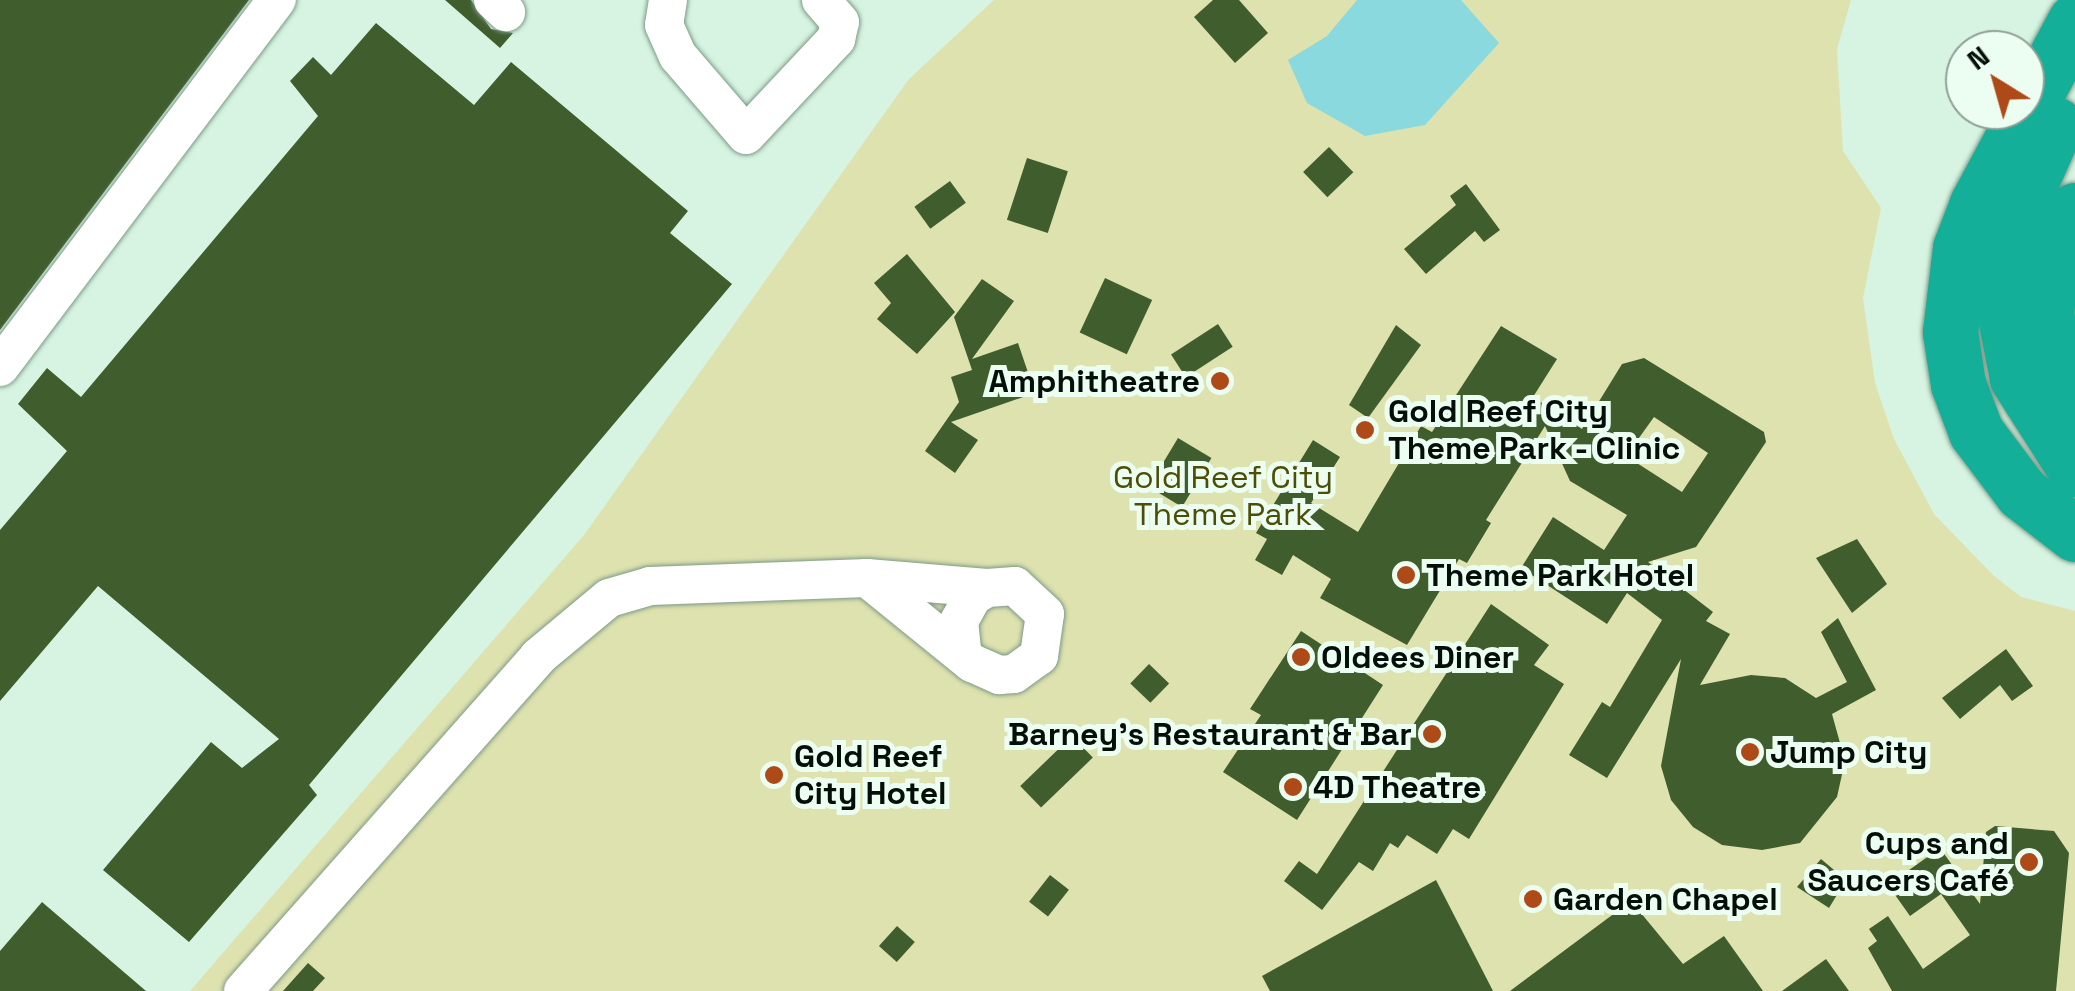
<!DOCTYPE html>
<meta charset="utf-8">
<style>
body{margin:0}
#map{position:relative;width:2075px;height:991px;overflow:hidden;background:#d6f4e1;font-family:"Space Grotesk",sans-serif}
div>[style]{position:absolute}
.green>*{inset:0;background:#dee2af}
.water>*{inset:0;background:#89d9df}
.building>*{inset:0;background:#405d2e;transform-origin:0 0}
.roads{filter:drop-shadow(0 0 2px #7e9a88) drop-shadow(0 0 2px #7e9a88)}
.minor>*{height:38px;margin:-19px;padding:0 19px;transform-origin:19px;border-radius:19px;background:#fff}
.highway>*{height:55px;margin:-27.5px;padding:0 27.5px;transform-origin:27.5px;border-radius:27.5px;background:#13af99}
.dots>*{width:28px;height:28px;translate:-50% -50%;box-sizing:border-box;border:5px solid #ecfef2;border-radius:50%}
span{translate:-50% -50%;white-space:nowrap;text-align:center;line-height:1.15;-webkit-text-stroke:10px #ecfef2;paint-order:stroke}
.poi-label{font-size:32px;color:#050f09;font-weight:700}
.right{translate:-100% -50%;text-align:right}
.left{translate:0 -50%;text-align:left}
.park-label{font-size:32px;color:#4c4e05}
.north{position:absolute;left:1945px;top:30px;width:100px;height:100px;box-sizing:border-box;background:#ecfef2;border:2px solid #909e95;border-radius:50%;rotate:323deg;font-size:28px;font-weight:700;line-height:40px;text-align:center;color:#050f09}
.north::after{content:'';display:block;margin:auto;width:35px;height:45px;background:#ae4a17;clip-path:polygon(50% 0,100% 100%,50% 72%,0 100%)}
</style>
<div id="map">
<div class="green">
<div style="clip-path:polygon(994px 0,1851px 0,1837px 49px,1843px 151px,1881px 208px,1863px 298px,1875px 383px,1894px 439px,1934px 514px,1993px 575px,2021px 597px,2075px 611px,2075px 991px,190px 991px,584px 535px,909px 79px)"></div>
</div>
<div class="water">
<div style="clip-path:polygon(1357px 0,1461px 0,1499px 43px,1425px 125px,1365px 136px,1307px 103px,1288px 60px,1327px 36px)"></div>
</div>
<div class="building">
<div style="clip-path:polygon(0 0,249px 0,0 330px)"></div>
<div style="clip-path:polygon(445px 0,471px 0,491px 29px,513px 33px,500px 48px)"></div>
<div style="clip-path:polygon(1213px 0,1239px 0,1268px 33px,1235px 63px,1194px 17px)"></div>
<div style="clip-path:polygon(376px 23px,474px 105px,511px 62px,688px 211px,670px 233px,732px 284px,309px 785px,317px 795px,189px 942px,103px 870px,211px 742px,242px 768px,279px 739px,98px 586px,0 701px,0 530px,67px 451px,18px 404px,47px 368px,81px 397px,318px 116px,290px 81px,313px 57px,331px 75px)"></div>
<div style="left:1329px;top:147px;width:35px;height:36px;rotate:46deg"></div>
<div style="left:1027px;top:158px;width:43px;height:65px;rotate:18deg"></div>
<div style="left:950px;top:181px;width:27px;height:44px;rotate:54deg"></div>
<div style="clip-path:polygon(1466px 184px,1500px 230px,1484px 242px,1475px 231px,1426px 274px,1404px 249px,1456px 205px,1450px 196px)"></div>
<div style="clip-path:polygon(907px 254px,955px 312px,917px 354px,877px 319px,891px 303px,874px 283px)"></div>
<div style="left:1105px;top:278px;width:52px;height:60px;rotate:25deg"></div>
<div style="clip-path:polygon(982px 279px,1014px 301px,972px 359px,1018px 343px,1035px 393px,951px 422px,978px 440px,955px 473px,925px 451px,959px 402px,951px 377px,972px 370px,954px 317px)"></div>
<div style="left:1218px;top:324px;width:27px;height:56px;rotate:57deg"></div>
<div style="clip-path:polygon(1396px 325px,1421px 345px,1368px 418px,1349px 405px)"></div>
<div style="clip-path:polygon(evenodd,1501px 326px,1557px 359px,1533px 397px,1582px 429px,1622px 364px,1644px 358px,1764px 432px,1766px 442px,1696px 547px,1648px 562px,1713px 612px,1706px 621px,1730px 634px,1700px 685px,1751px 675px,1785px 678px,1816px 698px,1847px 682px,1821px 632px,1838px 618px,1876px 690px,1832px 714px,1845px 761px,1837px 797px,1800px 843px,1762px 850px,1722px 845px,1693px 827px,1671px 800px,1661px 766px,1681px 659px,1607px 778px,1569px 755px,1602px 702px,1610px 707px,1662px 620px,1627px 593px,1607px 624px,1521px 568px,1553px 517px,1604px 550px,1627px 515px,1570px 481px,1545px 426px,1486px 520px,1491px 523px,1467px 563px,1459px 559px,1407px 645px,1320px 598px,1331px 579px,1293px 555px,1282px 575px,1255px 560px,1267px 539px,1256px 533px,1313px 440px,1340px 457px,1311px 503px,1358px 532px,1421px 426px,1432px 432px,1501px 326px,1654px 417px,1708px 453px,1682px 492px,1626px 456px,1654px 417px)"></div>
<div style="left:1178px;top:438px;width:39px;height:57px;rotate:31deg"></div>
<div style="clip-path:polygon(1857px 539px,1887px 584px,1852px 613px,1816px 558px)"></div>
<div style="clip-path:polygon(1491px 604px,1549px 645px,1534px 665px,1564px 684px,1469px 839px,1453px 829px,1437px 854px,1407px 835px,1398px 848px,1390px 843px,1373px 871px,1359px 862px,1322px 910px,1284px 881px,1299px 861px,1317px 874px)"></div>
<div style="clip-path:polygon(1301px 631px,1383px 685px,1297px 820px,1223px 772px,1261px 715px,1250px 709px)"></div>
<div style="clip-path:polygon(2006px 649px,2033px 686px,2012px 701px,2000px 685px,1960px 719px,1942px 698px)"></div>
<div style="left:1149px;top:664px;width:28px;height:27px;rotate:44deg"></div>
<div style="left:1072px;top:736px;width:30px;height:72px;rotate:46deg"></div>
<div style="clip-path:polygon(1995px 826px,2054px 831px,2069px 853px,2056px 991px,1892px 991px,1868px 948px,1877px 941px,1869px 929px,1888px 916px,1923px 969px,1970px 935px,1941px 894px,1910px 916px,1888px 885px,1940px 848px,1980px 904px,1986px 832px)"></div>
<div style="clip-path:polygon(1821px 859px,1846px 880px,1829px 908px,1797px 887px)"></div>
<div style="left:1050px;top:875px;width:24px;height:34px;rotate:38deg"></div>
<div style="clip-path:polygon(1436px 880px,1493px 991px,1270px 991px,1262px 976px)"></div>
<div style="clip-path:polygon(1631px 901px,1683px 964px,1724px 936px,1763px 991px,1510px 991px)"></div>
<div style="clip-path:polygon(42px 902px,146px 991px,0 991px,0 951px)"></div>
<div style="left:897px;top:926px;width:24px;height:27px;rotate:42deg"></div>
<div style="clip-path:polygon(1826px 959px,1849px 991px,1782px 991px)"></div>
<div style="clip-path:polygon(308px 963px,325px 978px,313px 991px,283px 991px)"></div>
</div>
<div class="roads">
<div class="minor">
<div style="left:493px;top:0;width:18px;rotate:43deg"></div>
<div style="left:668px;top:0;width:25px;rotate:99deg"></div>
<div style="left:664px;top:25px;width:34px;rotate:66deg"></div>
<div style="left:678px;top:56px;width:104px;rotate:49.3deg"></div>
<div style="left:746px;top:135px;width:132px;rotate:-46.8deg"></div>
<div style="left:836px;top:39px;width:17px;rotate:-77deg"></div>
<div style="left:840px;top:22px;width:29px;rotate:-131deg"></div>
<div style="left:0;top:367px;width:460px;rotate:-53deg"></div>
<div style="left:867px;top:578px;width:135px;rotate:39deg"></div>
<div style="left:972px;top:663px;width:30px;rotate:24deg"></div>
<div style="left:999px;top:675px;width:15px;rotate:-4deg"></div>
<div style="left:1014px;top:674px;width:31px;rotate:-36deg"></div>
<div style="left:1039px;top:656px;width:42px;rotate:-81.9deg"></div>
<div style="left:1045px;top:614px;width:41px;rotate:-137deg"></div>
<div style="left:1015px;top:586px;width:28px;rotate:176deg"></div>
<div style="left:987px;top:588px;width:16px;rotate:150deg"></div>
<div style="left:973px;top:596px;width:29px;rotate:119deg"></div>
<div style="left:959px;top:621px;width:30px;rotate:84deg"></div>
<div style="left:243px;top:991px;width:446px;rotate:-48.5deg"></div>
<div style="left:538px;top:657px;width:92px;rotate:-39.7deg"></div>
<div style="left:609px;top:598px;width:43px;rotate:-16.3deg"></div>
<div style="left:650px;top:586px;width:217px;rotate:-2.1deg"></div>
<div style="left:867px;top:578px;width:120px;rotate:4.8deg"></div>
</div>
<div class="highway">
<div style="left:2075px;top:21px;width:208px;rotate:118.2deg"></div>
<div style="left:1977px;top:204px;width:47px;rotate:111.1deg"></div>
<div style="left:1960px;top:248px;width:85px;rotate:96.8deg"></div>
<div style="left:1950px;top:332px;width:53px;rotate:81.3deg"></div>
<div style="left:1958px;top:384px;width:51px;rotate:69.4deg"></div>
<div style="left:1976px;top:432px;width:76px;rotate:53deg"></div>
<div style="left:2022px;top:493px;width:67px;rotate:37.7deg"></div>
<div style="left:2056px;top:125px;width:94px;rotate:113.8deg"></div>
<div style="left:2018px;top:211px;width:106px;rotate:97.1deg"></div>
<div style="left:2005px;top:316px;width:63px;rotate:79deg"></div>
<div style="left:2017px;top:378px;width:108px;rotate:57.5deg"></div>
<div style="left:2075px;top:210px;width:52px;rotate:112.6deg"></div>
<div style="left:2055px;top:258px;width:54px;rotate:99.6deg"></div>
<div style="left:2046px;top:311px;width:49px;rotate:81.7deg"></div>
<div style="left:2053px;top:359px;width:41px;rotate:57.8deg"></div>
</div>
</div>
<div class="dots">
<div style="left:1220px;top:381px;background:#ae4a17"></div>
<div style="left:1365px;top:430px;background:#ae4a17"></div>
<div style="left:1406px;top:575px;background:#ae4a17"></div>
<div style="left:1301px;top:657px;background:#ae4a17"></div>
<div style="left:1432px;top:734px;background:#ae4a17"></div>
<div style="left:1750px;top:752px;background:#ae4a17"></div>
<div style="left:774px;top:775px;background:#ae4a17"></div>
<div style="left:1293px;top:787px;background:#ae4a17"></div>
<div style="left:2029px;top:862px;background:#ae4a17"></div>
<div style="left:1533px;top:899px;background:#ae4a17"></div>
</div>
<div class="poi-label">
<span class="right" style="left:1200px;top:381px">Amphitheatre</span>
<span class="left" style="left:1388px;top:430px">Gold Reef City<br>Theme Park - Clinic</span>
<span class="left" style="left:1426px;top:575px">Theme Park Hotel</span>
<span class="left" style="left:1321px;top:657px">Oldees Diner</span>
<span class="right" style="left:1412px;top:734px">Barney's Restaurant &amp; Bar</span>
<span class="left" style="left:1770px;top:752px">Jump City</span>
<span class="left" style="left:794px;top:775px">Gold Reef<br>City Hotel</span>
<span class="left" style="left:1313px;top:787px">4D Theatre</span>
<span class="right" style="left:2009px;top:862px">Cups and<br>Saucers Café</span>
<span class="left" style="left:1553px;top:899px">Garden Chapel</span>
</div>
<div class="park-label">
<span style="left:1223px;top:496px">Gold Reef City<br>Theme Park</span>
</div>
<div class="north">N</div>
</div>
